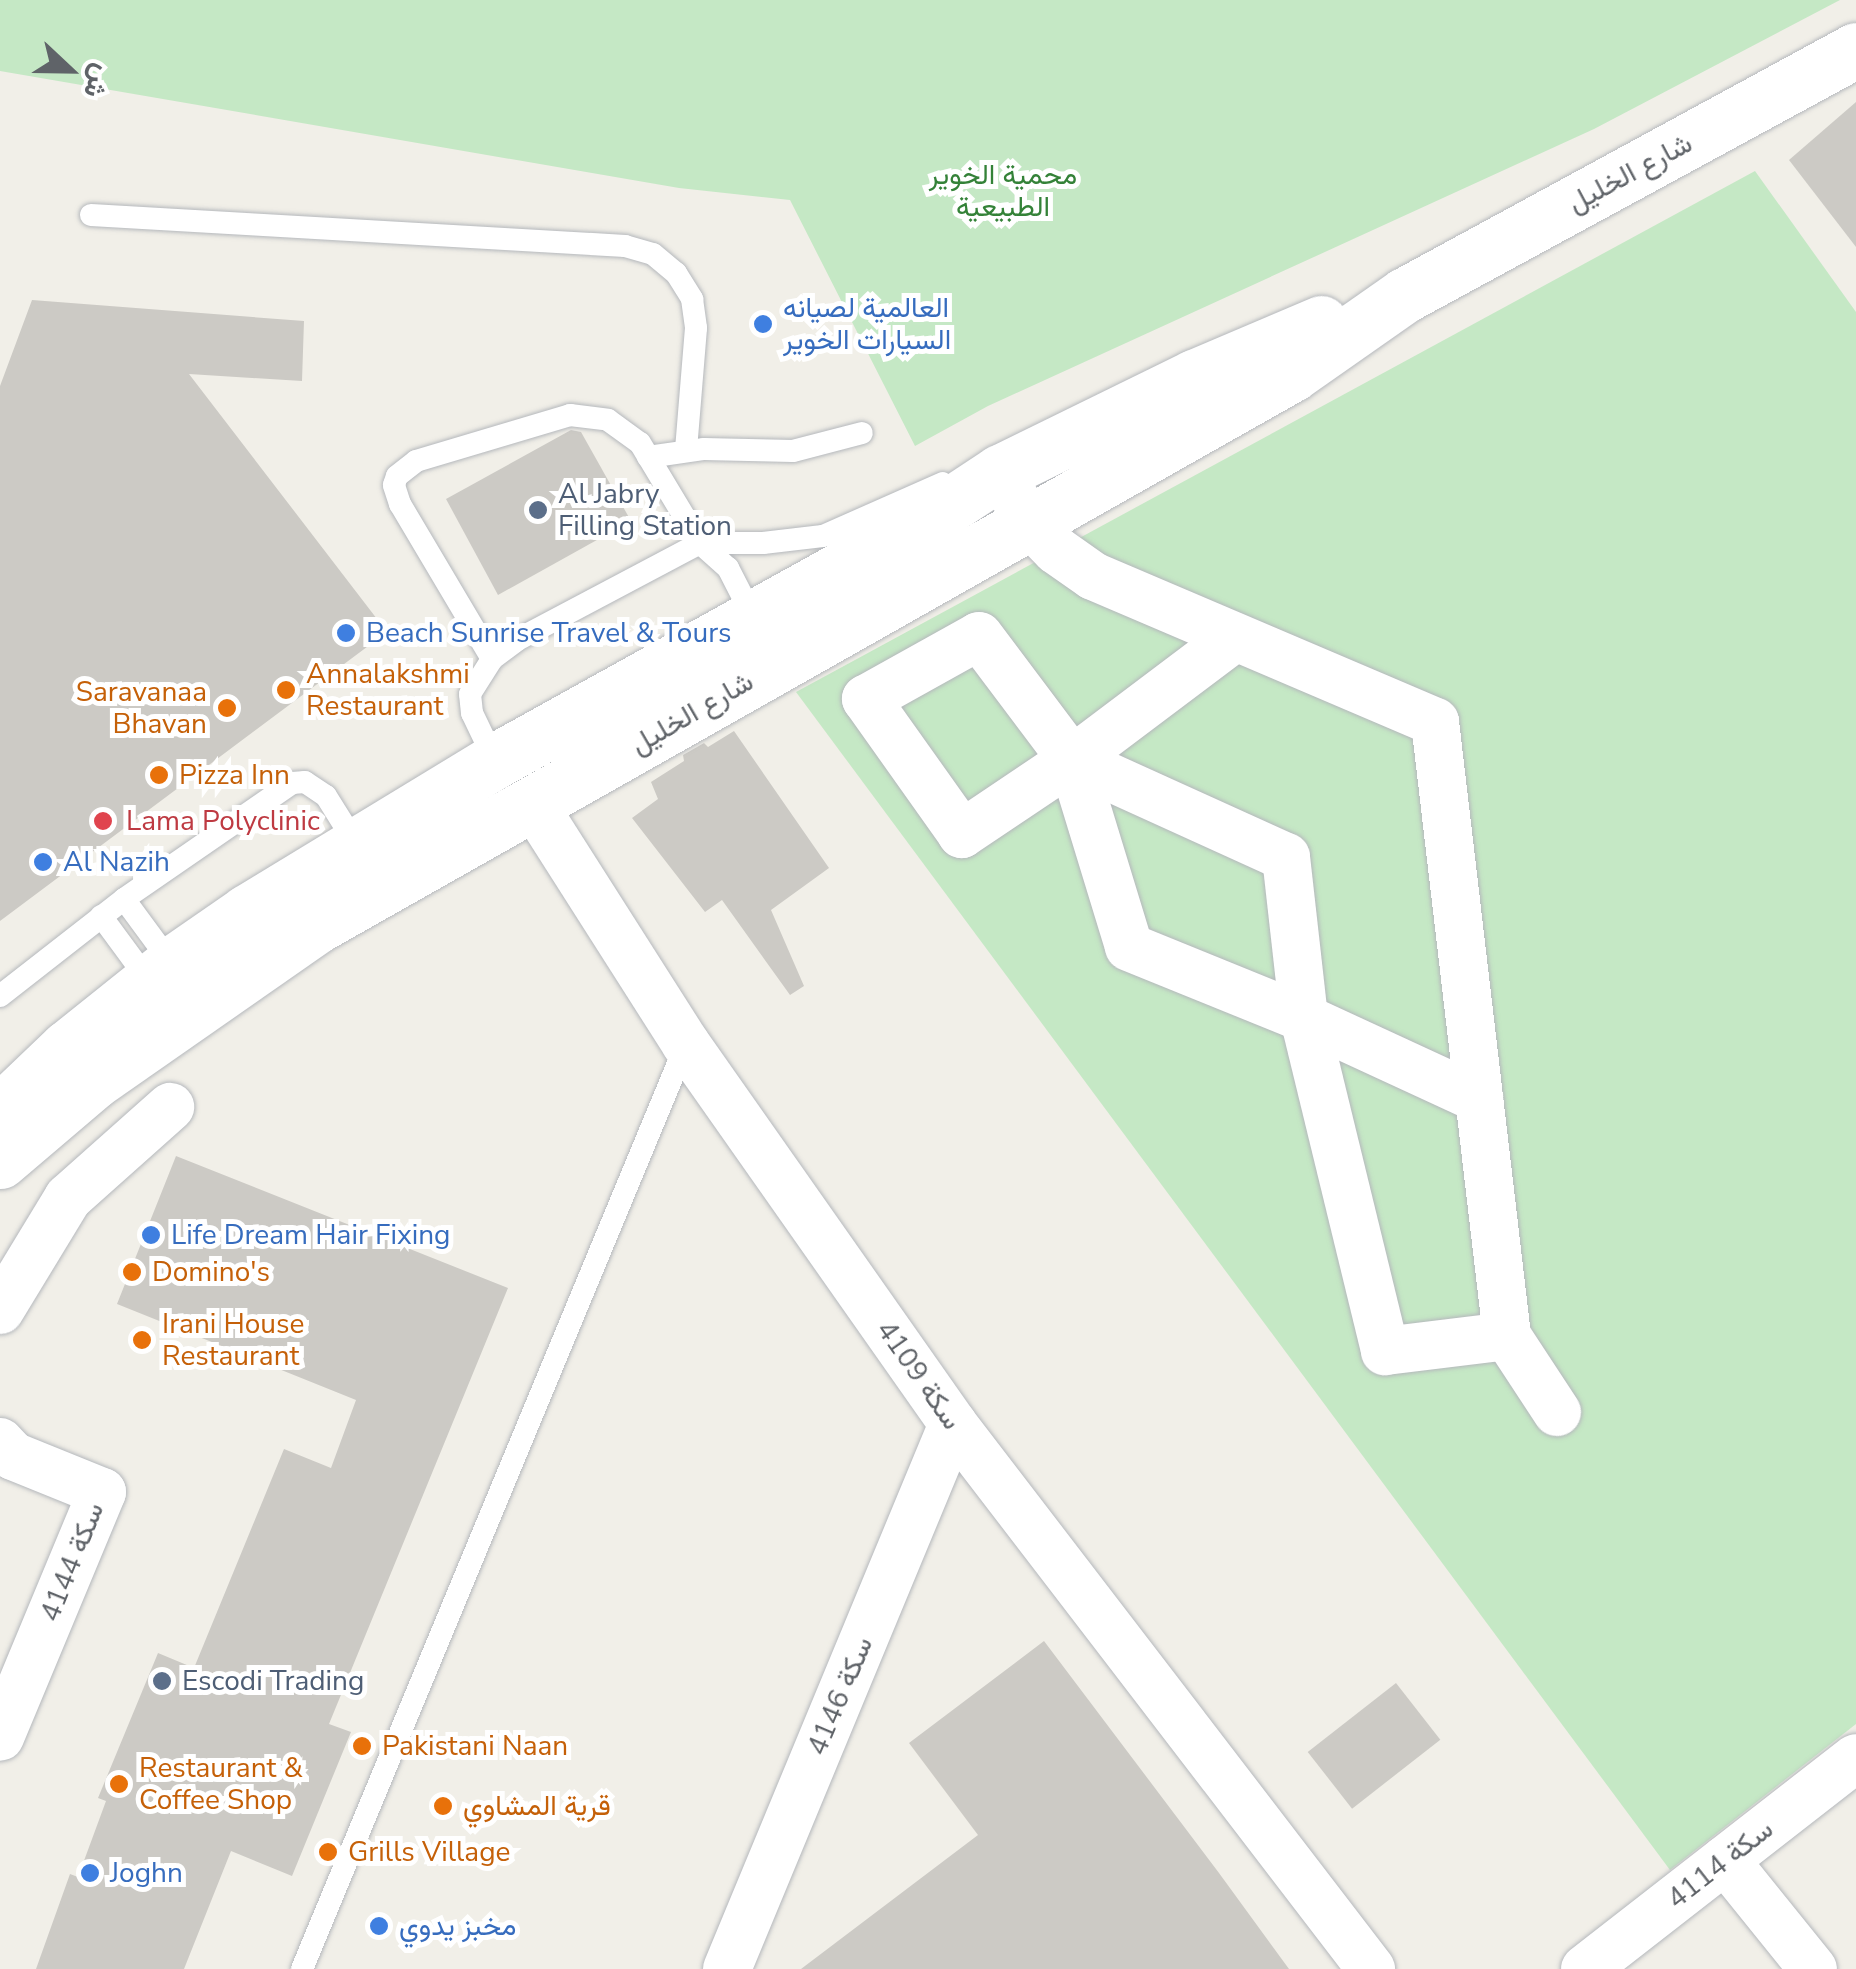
<!DOCTYPE html>
<meta charset="utf-8">
<style>
body{margin:0}
#map{position:relative;width:1856px;height:1969px;overflow:hidden;background:#f1efe8;font-family:"Nunito Sans",Vazirmatn,sans-serif}
div>[style]{position:absolute}
.green>*{inset:0;background:#c5e8c5}
.building>*{inset:0;background:#cccac5;transform-origin:0 0}
.roads{filter:drop-shadow(0 0 2px #b5b8bc) drop-shadow(0 0 2px #b5b8bc)}
.lane>*{height:22px;margin:-11px;padding:0 11px;transform-origin:11px;border-radius:11px;background:#fff}
.street>*{height:48px;margin:-24px;padding:0 24px;transform-origin:24px;border-radius:24px;background:#fff}
.secondary>*{height:55px;margin:-27.5px;padding:0 27.5px;transform-origin:27.5px;border-radius:27.5px;background:#fff}
.dots>*{width:28px;height:28px;translate:-50% -50%;box-sizing:border-box;border:5px solid #fff;border-radius:50%}
span{translate:-50% -50%;white-space:nowrap;text-align:center;line-height:1.15;-webkit-text-stroke:10px #fff;paint-order:stroke}
.street-label{font-size:28px;color:#5f6368}
.park-label{font-size:28px;color:#348238}
.shop-label{font-size:28px;color:#366cbe}
.left{translate:0 -50%;text-align:left}
.service-label{font-size:28px;color:#4e5e75}
.food-label{font-size:28px;color:#c56008}
.right{translate:-100% -50%;text-align:right}
.health-label{font-size:28px;color:#be3a42}
.north{position:absolute;left:20px;top:20px;width:100px;height:100px;-webkit-text-stroke:8px #fff;paint-order:stroke;rotate:112deg;font-size:28px;font-weight:700;line-height:40px;text-align:center;color:#5f6368}
.north::after{content:'';display:block;margin:auto;width:35px;height:45px;background:#5f6368;clip-path:polygon(50% 0,100% 100%,50% 72%,0 100%)}
</style>
<div id="map">
<div class="green">
<div style="clip-path:polygon(0 0,1840px 0,1594px 129px,988px 406px,915px 446px,790px 200px,679px 188px,0 71px)"></div>
<div style="clip-path:polygon(1755px 171px,1856px 312px,1856px 1724px,1670px 1870px,796px 692px)"></div>
</div>
<div class="building">
<div style="clip-path:polygon(1856px 102px,1856px 247px,1789px 160px)"></div>
<div style="clip-path:polygon(32px 300px,304px 321px,302px 381px,189px 374px,387px 632px,0 921px,0 386px)"></div>
<div style="clip-path:polygon(571px 430px,581px 432px,631px 521px,498px 595px,446px 499px)"></div>
<div style="clip-path:polygon(734px 731px,829px 868px,771px 910px,804px 986px,790px 995px,722px 900px,705px 912px,632px 818px,658px 799px,651px 782px,684px 761px,683px 755px,704px 743px,708px 747px)"></div>
<div style="clip-path:polygon(176px 1156px,508px 1288px,329px 1724px,351px 1732px,292px 1876px,231px 1851px,184px 1969px,36px 1969px,70px 1874px,78px 1877px,106px 1801px,98px 1798px,158px 1653px,194px 1668px,284px 1449px,331px 1468px,356px 1400px,117px 1304px)"></div>
<div style="clip-path:polygon(1044px 1641px,1219px 1873px,1289px 1969px,801px 1969px,978px 1835px,909px 1743px)"></div>
<div style="left:1396px;top:1683px;width:72px;height:112px;rotate:52deg"></div>
</div>
<div class="roads">
<div class="lane">
<div style="left:91px;top:215px;width:535px;rotate:3.32deg"></div>
<div style="left:625px;top:246px;width:29px;rotate:16deg"></div>
<div style="left:653px;top:254px;width:30px;rotate:40deg"></div>
<div style="left:676px;top:273px;width:31px;rotate:58deg"></div>
<div style="left:692px;top:299px;width:29px;rotate:82deg"></div>
<div style="left:696px;top:328px;width:122px;rotate:94.7deg"></div>
<div style="left:648px;top:457px;width:57px;rotate:-8.1deg"></div>
<div style="left:704px;top:449px;width:89px;rotate:1.3deg"></div>
<div style="left:793px;top:451px;width:71px;rotate:-14.6deg"></div>
<div style="left:492px;top:659px;width:180px;rotate:-120.7deg"></div>
<div style="left:400px;top:504px;width:20px;rotate:-108deg"></div>
<div style="left:394px;top:485px;width:9px;rotate:-72deg"></div>
<div style="left:397px;top:476px;width:24px;rotate:-38deg"></div>
<div style="left:416px;top:461px;width:161px;rotate:-16.6deg"></div>
<div style="left:570px;top:415px;width:38px;rotate:7deg"></div>
<div style="left:608px;top:420px;width:39px;rotate:36deg"></div>
<div style="left:640px;top:443px;width:117px;rotate:59deg"></div>
<div style="left:700px;top:543px;width:38px;rotate:42deg"></div>
<div style="left:728px;top:568px;width:38px;rotate:63deg"></div>
<div style="left:745px;top:602px;width:21px;rotate:82deg"></div>
<div style="left:495px;top:761px;width:53px;rotate:-115.6deg"></div>
<div style="left:472px;top:713px;width:19px;rotate:-96deg"></div>
<div style="left:470px;top:694px;width:41px;rotate:-57.8deg"></div>
<div style="left:492px;top:659px;width:31px;rotate:-37deg"></div>
<div style="left:517px;top:640px;width:207px;rotate:-27.9deg"></div>
<div style="left:700px;top:543px;width:63px"></div>
<div style="left:763px;top:543px;width:60px;rotate:-6.7deg"></div>
<div style="left:823px;top:536px;width:131px;rotate:-23.8deg"></div>
<div style="left:124px;top:899px;width:81px;rotate:53.6deg"></div>
<div style="left:101px;top:916px;width:81px;rotate:53.6deg"></div>
<div style="left:0;top:996px;width:157px;rotate:-38deg"></div>
<div style="left:124px;top:899px;width:204px;rotate:-34.6deg"></div>
<div style="left:292px;top:783px;width:13px;rotate:-4deg"></div>
<div style="left:305px;top:782px;width:25px;rotate:34deg"></div>
<div style="left:326px;top:796px;width:57px;rotate:58deg"></div>
<div style="left:302px;top:1969px;width:1002px;rotate:-67.45deg"></div>
</div>
<div class="street">
<div style="left:1000px;top:472px;width:56px;rotate:60.3deg"></div>
<div style="left:1028px;top:521px;width:40px;rotate:46deg"></div>
<div style="left:1056px;top:550px;width:45px;rotate:35.1deg"></div>
<div style="left:1093px;top:576px;width:372px;rotate:23.1deg"></div>
<div style="left:1435px;top:722px;width:618px;rotate:83.31deg"></div>
<div style="left:1507px;top:1336px;width:91px;rotate:56.7deg"></div>
<div style="left:1234px;top:638px;width:203px;rotate:143deg"></div>
<div style="left:1072px;top:760px;width:133px;rotate:146.1deg"></div>
<div style="left:962px;top:834px;width:166px;rotate:-125.4deg"></div>
<div style="left:866px;top:699px;width:129px;rotate:-29.1deg"></div>
<div style="left:979px;top:636px;width:155px;rotate:53.1deg"></div>
<div style="left:1072px;top:760px;width:235px;rotate:24.4deg"></div>
<div style="left:1286px;top:857px;width:162px;rotate:83.6deg"></div>
<div style="left:1304px;top:1018px;width:343px;rotate:76.3deg"></div>
<div style="left:1385px;top:1351px;width:123px;rotate:-7deg"></div>
<div style="left:1072px;top:760px;width:195px;rotate:73deg"></div>
<div style="left:1129px;top:947px;width:189px;rotate:22.1deg"></div>
<div style="left:1304px;top:1018px;width:193px;rotate:24.8deg"></div>
<div style="left:533px;top:804px;width:285px;rotate:57.5deg"></div>
<div style="left:686px;top:1044px;width:464px;rotate:54.9deg"></div>
<div style="left:953px;top:1424px;width:687px;rotate:52.51deg"></div>
<div style="left:0;top:1310px;width:131px;rotate:-58.7deg"></div>
<div style="left:68px;top:1198px;width:137px;rotate:-41.7deg"></div>
<div style="left:0;top:1442px;width:19px;rotate:47deg"></div>
<div style="left:13px;top:1456px;width:96px;rotate:22deg"></div>
<div style="left:102px;top:1492px;width:265px;rotate:112.6deg"></div>
<div style="left:1725px;top:1860px;width:140px;rotate:51.1deg"></div>
<div style="left:727px;top:1969px;width:590px;rotate:-67.48deg"></div>
<div style="left:1585px;top:1969px;width:343px;rotate:-37.9deg"></div>
</div>
<div class="secondary">
<div style="left:0;top:1112px;width:93px;rotate:-43.7deg"></div>
<div style="left:67px;top:1048px;width:134px;rotate:-38.7deg"></div>
<div style="left:172px;top:964px;width:91px;rotate:-34.7deg"></div>
<div style="left:247px;top:912px;width:290px;rotate:-31.3deg"></div>
<div style="left:495px;top:761px;width:480px;rotate:-29deg"></div>
<div style="left:915px;top:528px;width:102px;rotate:-33.4deg"></div>
<div style="left:1000px;top:472px;width:216px;rotate:-26.1deg"></div>
<div style="left:1194px;top:377px;width:138px;rotate:-23deg"></div>
<div style="left:0;top:1161px;width:123px;rotate:-40.4deg"></div>
<div style="left:94px;top:1081px;width:271px;rotate:-34.9deg"></div>
<div style="left:316px;top:926px;width:1121px;rotate:-29.49deg"></div>
<div style="left:1292px;top:374px;width:138px;rotate:-35deg"></div>
<div style="left:1405px;top:295px;width:513px;rotate:-28.51deg"></div>
</div>
</div>
<div class="dots">
<div style="left:763px;top:324px;background:#3f7fe0"></div>
<div style="left:538px;top:510px;background:#5c6f8a"></div>
<div style="left:346px;top:633px;background:#3f7fe0"></div>
<div style="left:286px;top:690px;background:#e8710a"></div>
<div style="left:227px;top:708px;background:#e8710a"></div>
<div style="left:159px;top:775px;background:#e8710a"></div>
<div style="left:103px;top:821px;background:#e0444e"></div>
<div style="left:43px;top:862px;background:#3f7fe0"></div>
<div style="left:151px;top:1235px;background:#3f7fe0"></div>
<div style="left:132px;top:1272px;background:#e8710a"></div>
<div style="left:142px;top:1340px;background:#e8710a"></div>
<div style="left:162px;top:1681px;background:#5c6f8a"></div>
<div style="left:362px;top:1746px;background:#e8710a"></div>
<div style="left:119px;top:1784px;background:#e8710a"></div>
<div style="left:443px;top:1806px;background:#e8710a"></div>
<div style="left:328px;top:1852px;background:#e8710a"></div>
<div style="left:90px;top:1873px;background:#3f7fe0"></div>
<div style="left:379px;top:1926px;background:#3f7fe0"></div>
</div>
<div class="street-label">
<span style="left:1630px;top:173px;rotate:-28deg">شارع الخليل</span>
<span style="left:692px;top:713px;rotate:-30deg">شارع الخليل</span>
<span style="left:919px;top:1375px;rotate:55deg">سكة 4109</span>
<span style="left:72px;top:1562px;rotate:-68deg">سكة 4144</span>
<span style="left:840px;top:1696px;rotate:-67deg">سكة 4146</span>
<span style="left:1720px;top:1864px;rotate:-38deg">سكة 4114</span>
</div>
<div class="park-label">
<span style="left:1003px;top:191px">محمية الخوير<br>الطبيعية</span>
</div>
<div class="shop-label">
<span class="left" style="left:783px;top:324px">العالمية لصيانه<br>السيارات الخوير</span>
<span class="left" style="left:366px;top:633px">Beach Sunrise Travel &amp; Tours</span>
<span class="left" style="left:63px;top:862px">Al Nazih</span>
<span class="left" style="left:171px;top:1235px">Life Dream Hair Fixing</span>
<span class="left" style="left:110px;top:1873px">Joghn</span>
<span class="left" style="left:399px;top:1926px">مخبز يدوي</span>
</div>
<div class="service-label">
<span class="left" style="left:558px;top:510px">Al Jabry<br>Filling Station</span>
<span class="left" style="left:182px;top:1681px">Escodi Trading</span>
</div>
<div class="food-label">
<span class="left" style="left:306px;top:690px">Annalakshmi<br>Restaurant</span>
<span class="right" style="left:207px;top:708px">Saravanaa<br>Bhavan</span>
<span class="left" style="left:179px;top:775px">Pizza Inn</span>
<span class="left" style="left:152px;top:1272px">Domino's</span>
<span class="left" style="left:162px;top:1340px">Irani House<br>Restaurant</span>
<span class="left" style="left:382px;top:1746px">Pakistani Naan</span>
<span class="left" style="left:139px;top:1784px">Restaurant &amp;<br>Coffee Shop</span>
<span class="left" style="left:463px;top:1806px">قرية المشاوي</span>
<span class="left" style="left:348px;top:1852px">Grills Village</span>
</div>
<div class="health-label">
<span class="left" style="left:126px;top:821px">Lama Polyclinic</span>
</div>
<div class="north">ش</div>
</div>
